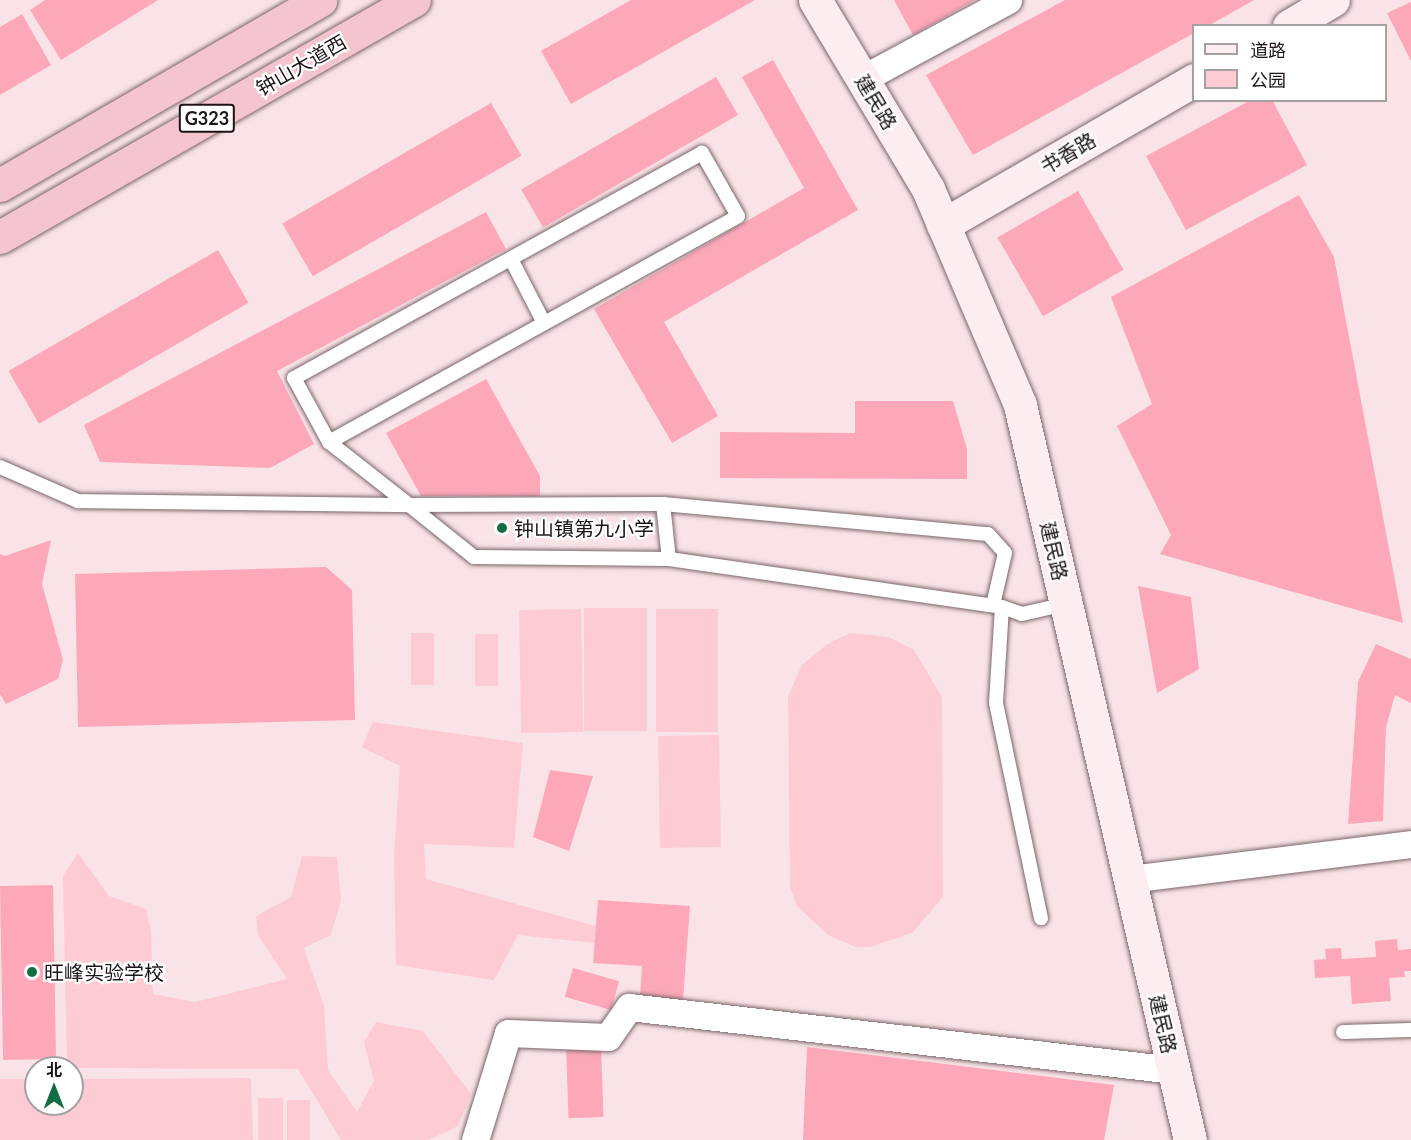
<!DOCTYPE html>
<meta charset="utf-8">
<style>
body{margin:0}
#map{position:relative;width:1411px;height:1140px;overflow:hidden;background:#fae3e7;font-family:Lato,"Noto Sans SC",sans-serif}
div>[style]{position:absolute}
.green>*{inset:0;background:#fdcbd4;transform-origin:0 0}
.building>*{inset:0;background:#fca8b9;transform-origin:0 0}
.roads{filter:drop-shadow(0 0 2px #7a676a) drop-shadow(0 0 2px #7a676a)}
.lane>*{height:14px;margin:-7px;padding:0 7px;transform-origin:7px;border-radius:7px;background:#fff}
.street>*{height:27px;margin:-13.5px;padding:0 13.5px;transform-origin:13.5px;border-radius:13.5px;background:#fff}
.secondary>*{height:33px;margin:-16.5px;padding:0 16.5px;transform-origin:16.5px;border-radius:16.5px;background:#fceef0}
.highway>*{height:33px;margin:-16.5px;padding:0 16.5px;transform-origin:16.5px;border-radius:16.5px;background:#f4c5ce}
.dots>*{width:16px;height:16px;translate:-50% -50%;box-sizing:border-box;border:3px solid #fff;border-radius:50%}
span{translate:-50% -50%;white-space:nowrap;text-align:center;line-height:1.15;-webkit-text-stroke:4.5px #fff;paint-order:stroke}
.shield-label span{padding:2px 4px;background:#fff;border:2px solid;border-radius:4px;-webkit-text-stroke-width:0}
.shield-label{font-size:18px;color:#1d1517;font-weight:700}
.street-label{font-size:20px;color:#1d1517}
.poi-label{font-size:20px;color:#1d1517}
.left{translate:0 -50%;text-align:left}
.legend{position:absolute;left:1192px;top:24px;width:195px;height:78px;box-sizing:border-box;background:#fff;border:2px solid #a5a1a2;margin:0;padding:8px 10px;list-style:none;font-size:18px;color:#1d1517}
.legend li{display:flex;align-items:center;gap:12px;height:30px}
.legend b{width:30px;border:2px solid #a5a1a2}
.north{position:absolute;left:24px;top:1056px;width:60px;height:60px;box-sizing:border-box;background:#fff;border:2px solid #a5a1a2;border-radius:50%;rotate:0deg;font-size:16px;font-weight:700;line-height:24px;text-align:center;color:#1d1517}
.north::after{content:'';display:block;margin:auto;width:21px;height:27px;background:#126e42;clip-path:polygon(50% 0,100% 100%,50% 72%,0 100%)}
</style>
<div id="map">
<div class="green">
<div style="left:584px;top:608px;width:63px;height:123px"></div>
<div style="left:581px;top:609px;width:123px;height:62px;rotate:89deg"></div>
<div style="left:656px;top:609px;width:62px;height:123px"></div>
<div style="left:411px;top:633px;width:23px;height:52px"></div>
<div style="clip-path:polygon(850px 633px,889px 637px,914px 650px,942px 697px,943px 897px,912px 933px,870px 947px,855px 947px,828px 935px,797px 906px,790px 887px,788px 696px,802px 665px,826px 645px)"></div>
<div style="left:475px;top:634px;width:23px;height:52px"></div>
<div style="clip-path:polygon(373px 722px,523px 743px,514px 848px,424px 844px,426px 879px,596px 926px,595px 943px,518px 935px,494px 980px,396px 965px,394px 857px,400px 766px,362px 747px)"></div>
<div style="left:719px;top:735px;width:112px;height:61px;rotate:89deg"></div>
<div style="clip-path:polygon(78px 853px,109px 896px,146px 909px,151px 931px,153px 994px,195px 1002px,287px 979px,258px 935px,256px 916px,291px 897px,302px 856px,337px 857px,341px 900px,331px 935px,304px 948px,324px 1006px,328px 1070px,357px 1112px,374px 1081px,364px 1042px,376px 1022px,423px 1031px,471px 1094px,458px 1126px,429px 1140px,341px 1140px,298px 1069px,67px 1068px,63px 876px)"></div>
<div style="clip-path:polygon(251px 1078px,253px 1140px,0 1140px,0 1079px,36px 1079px,36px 1104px,72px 1104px,72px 1079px)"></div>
<div style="left:258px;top:1098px;width:25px;height:42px"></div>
<div style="left:287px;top:1100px;width:23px;height:40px"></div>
</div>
<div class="building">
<div style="clip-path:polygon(45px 0,158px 0,61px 60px,30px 10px)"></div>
<div style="clip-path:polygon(631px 0,755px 0,571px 104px,541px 51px)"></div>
<div style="clip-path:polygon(894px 0,975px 0,913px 35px)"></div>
<div style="clip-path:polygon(1065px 0,1254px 0,1208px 26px,1194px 26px,1194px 33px,973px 155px,926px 75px)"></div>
<div style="clip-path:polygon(1411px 2px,1411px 61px,1387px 13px)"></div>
<div style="clip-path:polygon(22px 14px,51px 65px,0 95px,0 27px)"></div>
<div style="clip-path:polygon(773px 60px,858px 210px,664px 322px,718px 416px,672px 443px,594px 309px,804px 188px,742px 77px)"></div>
<div style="left:716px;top:77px;width:44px;height:225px;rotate:60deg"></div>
<div style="clip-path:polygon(1251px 100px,1272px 100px,1307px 165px,1186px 230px,1146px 156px)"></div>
<div style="left:491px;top:103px;width:61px;height:241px;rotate:60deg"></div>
<div style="left:1078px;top:191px;width:91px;height:93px;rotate:60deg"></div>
<div style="clip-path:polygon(1299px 195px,1334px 257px,1403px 623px,1160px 554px,1171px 535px,1117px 426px,1152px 404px,1111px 297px)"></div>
<div style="clip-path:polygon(486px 212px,506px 249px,277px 371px,314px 444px,270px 468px,100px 462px,84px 425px)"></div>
<div style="left:218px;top:250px;width:61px;height:242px;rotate:60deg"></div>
<div style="clip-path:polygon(486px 379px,540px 476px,540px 496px,421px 496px,386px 433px)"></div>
<div style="clip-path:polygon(855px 401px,953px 401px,967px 449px,967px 479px,720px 478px,720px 432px,855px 433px)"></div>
<div style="clip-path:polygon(51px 540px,42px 584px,63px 660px,58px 679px,6px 704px,0 694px,0 554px,5px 556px)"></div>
<div style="clip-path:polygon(326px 567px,352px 590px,355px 720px,78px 727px,75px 574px)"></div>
<div style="clip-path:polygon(1138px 586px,1191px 597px,1199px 669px,1157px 693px)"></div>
<div style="clip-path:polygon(1376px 644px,1411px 659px,1411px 703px,1395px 695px,1386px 727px,1383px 821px,1348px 824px,1358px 682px)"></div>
<div style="clip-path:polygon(550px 770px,593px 776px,569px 851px,533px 837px)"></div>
<div style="left:53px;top:885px;width:174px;height:53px;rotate:89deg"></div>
<div style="clip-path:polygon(598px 900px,690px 906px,683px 1000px,640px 997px,642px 966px,593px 963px)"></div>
<div style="clip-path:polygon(1397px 939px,1398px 950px,1411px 949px,1411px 971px,1404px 971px,1405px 977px,1389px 978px,1391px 1001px,1352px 1004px,1350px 976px,1315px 978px,1314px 960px,1326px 959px,1325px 949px,1341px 948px,1342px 959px,1376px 957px,1375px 941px)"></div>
<div style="left:573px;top:968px;width:48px;height:30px;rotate:16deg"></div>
<div style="left:601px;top:1045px;width:72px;height:35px;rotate:88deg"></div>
<div style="clip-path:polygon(807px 1047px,1114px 1085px,1104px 1140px,803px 1140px)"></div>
</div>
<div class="roads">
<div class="lane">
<div style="left:511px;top:259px;width:72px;rotate:62.7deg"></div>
<div style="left:329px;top:442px;width:467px;rotate:-28.9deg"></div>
<div style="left:738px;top:216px;width:73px;rotate:-119.7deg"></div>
<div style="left:702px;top:153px;width:466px;rotate:151.1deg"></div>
<div style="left:294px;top:378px;width:73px;rotate:61.3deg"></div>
<div style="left:329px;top:442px;width:102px;rotate:38.2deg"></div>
<div style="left:409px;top:505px;width:254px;rotate:-0.2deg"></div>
<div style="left:663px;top:504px;width:326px;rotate:5.3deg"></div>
<div style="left:988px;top:534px;width:25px;rotate:48deg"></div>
<div style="left:1005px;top:553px;width:53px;rotate:103deg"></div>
<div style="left:0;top:467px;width:85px;rotate:23.6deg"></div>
<div style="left:78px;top:501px;width:331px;rotate:0.7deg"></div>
<div style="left:409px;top:505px;width:83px;rotate:38.7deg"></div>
<div style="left:474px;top:557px;width:195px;rotate:0.6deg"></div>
<div style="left:669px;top:559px;width:336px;rotate:8.2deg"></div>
<div style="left:1002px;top:607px;width:96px;rotate:93.6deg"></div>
<div style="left:996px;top:703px;width:220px;rotate:78.2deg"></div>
<div style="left:663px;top:504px;width:55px;rotate:83.8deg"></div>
<div style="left:1002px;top:607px;width:21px;rotate:19deg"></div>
<div style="left:1022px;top:614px;width:45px;rotate:-12.8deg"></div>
<div style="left:1343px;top:1032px;width:68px;rotate:-1.7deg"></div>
</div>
<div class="street">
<div style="left:862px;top:79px;width:166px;rotate:-28.4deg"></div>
<div style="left:1130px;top:879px;width:283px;rotate:-7.1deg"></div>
<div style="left:475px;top:1140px;width:112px;rotate:-72.9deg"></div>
<div style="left:508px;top:1033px;width:100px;rotate:2.3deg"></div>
<div style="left:608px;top:1037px;width:37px;rotate:-55deg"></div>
<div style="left:629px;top:1007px;width:549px;rotate:6.59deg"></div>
</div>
<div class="secondary">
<div style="left:815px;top:0;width:220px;rotate:59.1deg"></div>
<div style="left:928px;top:189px;width:235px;rotate:66.9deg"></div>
<div style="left:1020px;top:405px;width:754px;rotate:76.98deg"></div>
<div style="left:1289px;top:26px;width:51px;rotate:-30.6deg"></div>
<div style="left:943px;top:225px;width:290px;rotate:-30deg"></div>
</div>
<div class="highway">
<div style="left:0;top:185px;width:370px;rotate:-30deg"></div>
<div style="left:0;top:237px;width:477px;rotate:-29.8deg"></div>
</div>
</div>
<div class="dots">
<div style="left:502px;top:528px;background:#126e42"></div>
<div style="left:32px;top:972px;background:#126e42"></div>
</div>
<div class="shield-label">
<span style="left:207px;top:118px">G323</span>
</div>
<div class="street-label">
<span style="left:301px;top:65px;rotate:-30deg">钟山大道西</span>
<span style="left:876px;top:102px;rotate:59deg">建民路</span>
<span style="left:1068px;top:153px;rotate:-30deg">书香路</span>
<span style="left:1054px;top:551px;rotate:77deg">建民路</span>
<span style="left:1163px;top:1024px;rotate:77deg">建民路</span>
</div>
<div class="poi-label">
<span class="left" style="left:514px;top:528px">钟山镇第九小学</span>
<span class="left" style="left:44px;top:972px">旺峰实验学校</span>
</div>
<ul class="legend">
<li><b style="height:8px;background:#fceef0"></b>道路</li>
<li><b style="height:16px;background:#fdcbd4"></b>公园</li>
</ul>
<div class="north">北</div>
</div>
